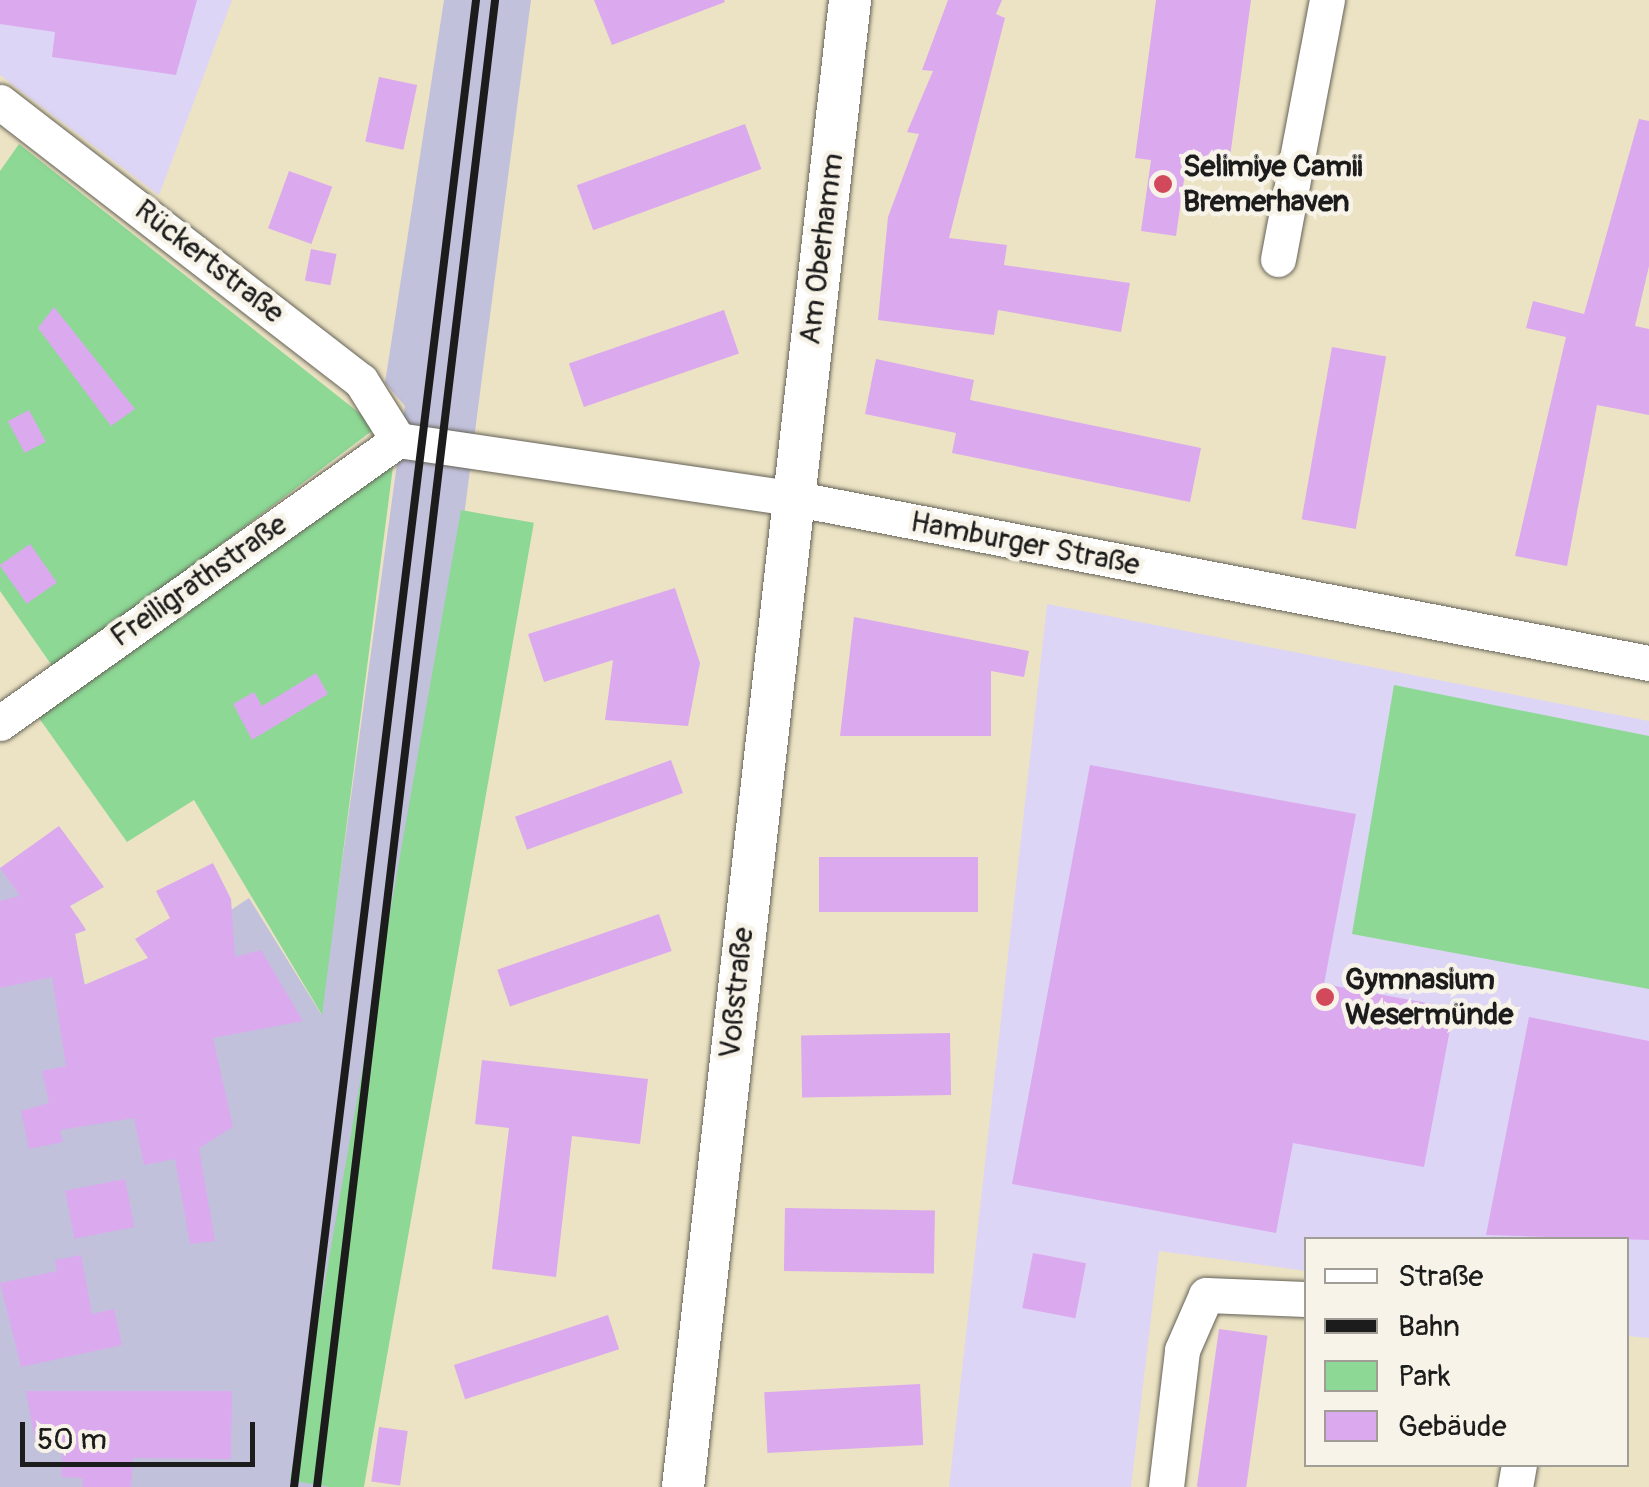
<!DOCTYPE html>
<meta charset="utf-8">
<style>
body{margin:0}
#map{position:relative;width:1649px;height:1487px;overflow:hidden;background:#ece3c4;font-family:Pangolin,sans-serif}
div>[style]{position:absolute}
.built>*{inset:0;background:#ddd5f6}
.industrial>*{inset:0;background:#c2c1dc}
.green>*{inset:0;background:#8dd895;transform-origin:0 0}
.building>*{inset:0;background:#dba9ee;transform-origin:0 0}
.roads{filter:drop-shadow(0 0 2px #656257) drop-shadow(0 0 2px #656257)}
.minor>*{height:35px;margin:-17.5px;padding:0 17.5px;transform-origin:17.5px;border-radius:17.5px;background:#fff}
.tertiary>*{height:42px;margin:-21px;padding:0 21px;transform-origin:21px;border-radius:21px;background:#fff}
.rail>*{height:8px;margin:-4px;padding:0 4px;transform-origin:4px;border-radius:4px;background:#1c1c1c}
.dots>*{width:28px;height:28px;translate:-50% -50%;box-sizing:border-box;border:5px solid #f7f3e8;border-radius:50%}
span{translate:-50% -50%;white-space:nowrap;text-align:center;line-height:1.15;-webkit-text-stroke:9px #f7f3e8;paint-order:stroke}
.poi-label{font-size:30px;color:#1c1c1c;font-weight:700}
.left{translate:0 -50%;text-align:left}
.street-label{font-size:30px;color:#1c1c1c}
.legend{position:absolute;left:1304px;top:1237px;width:325px;height:230px;box-sizing:border-box;background:#f7f3e8;border:2px solid #9f9d96;margin:0;padding:12px 18px;list-style:none;font-size:30px;color:#1c1c1c}
.legend li{display:flex;align-items:center;gap:20px;height:50px}
.legend b{width:50px;border:2px solid #9f9d96}
.scale{position:absolute;left:20px;top:1422px;width:235px;height:45px;box-sizing:border-box;border:5px solid #1c1c1c;border-top:0;padding-left:12px;font-size:30px;line-height:35px;white-space:nowrap;color:#1c1c1c;-webkit-text-stroke:8px #f7f3e8;paint-order:stroke}
</style>
<div id="map">
<div class="built">
<div style="clip-path:polygon(0 0,232px 0,159px 195px,0 75px)"></div>
<div style="clip-path:polygon(1047px 604px,1649px 721px,1649px 1338px,1627px 1336px,1626px 1240px,1306px 1240px,1306px 1271px,1159px 1251px,1131px 1487px,949px 1487px)"></div>
</div>
<div class="industrial">
<div style="clip-path:polygon(444px 0,531px 0,338px 1487px,0 1487px,0 867px,40px 923px,77px 916px,86px 930px,75px 934px,85px 985px,131px 976px,249px 898px,321px 1014px,405px 406px,385px 383px)"></div>
</div>
<div class="green">
<div style="clip-path:polygon(19px 144px,377px 427px,55px 670px,0 591px,0 171px)"></div>
<div style="clip-path:polygon(394px 459px,322px 1015px,194px 800px,127px 842px,34px 711px)"></div>
<div style="left:461px;top:510px;width:74px;height:985px;rotate:10deg"></div>
<div style="clip-path:polygon(1394px 685px,1649px 736px,1649px 989px,1352px 934px)"></div>
</div>
<div class="building">
<div style="clip-path:polygon(0 0,197px 0,176px 75px,52px 57px,55px 32px,0 24px)"></div>
<div style="clip-path:polygon(594px 0,724px 0,725px 2px,612px 45px)"></div>
<div style="clip-path:polygon(948px 0,1002px 0,996px 14px,1005px 18px,949px 238px,1007px 245px,1004px 265px,1130px 283px,1121px 332px,998px 310px,994px 335px,878px 320px,888px 217px,919px 134px,907px 132px,933px 71px,922px 70px)"></div>
<div style="clip-path:polygon(1156px 0,1251px 0,1229px 165px,1187px 159px,1176px 236px,1141px 231px,1151px 160px,1135px 158px)"></div>
<div style="left:379px;top:77px;width:39px;height:66px;rotate:12deg"></div>
<div style="clip-path:polygon(1639px 119px,1649px 121px,1649px 266px,1635px 326px,1649px 329px,1649px 415px,1597px 405px,1567px 566px,1515px 556px,1566px 337px,1526px 328px,1533px 301px,1584px 314px)"></div>
<div style="left:745px;top:124px;width:48px;height:179px;rotate:70deg"></div>
<div style="left:289px;top:171px;width:46px;height:61px;rotate:20deg"></div>
<div style="left:311px;top:249px;width:26px;height:32px;rotate:11deg"></div>
<div style="clip-path:polygon(54px 307px,135px 409px,111px 426px,38px 328px)"></div>
<div style="left:724px;top:310px;width:46px;height:164px;rotate:71deg"></div>
<div style="left:1332px;top:347px;width:55px;height:175px;rotate:10deg"></div>
<div style="clip-path:polygon(876px 359px,974px 380px,970px 400px,1201px 448px,1190px 502px,952px 453px,956px 433px,865px 414px)"></div>
<div style="left:29px;top:410px;width:36px;height:24px;rotate:62deg"></div>
<div style="left:30px;top:544px;width:47px;height:37px;rotate:55deg"></div>
<div style="clip-path:polygon(675px 588px,700px 663px,688px 726px,605px 720px,613px 660px,544px 682px,528px 634px)"></div>
<div style="clip-path:polygon(854px 617px,1029px 651px,1024px 677px,991px 671px,991px 736px,840px 736px)"></div>
<div style="clip-path:polygon(316px 673px,328px 694px,252px 740px,233px 704px,254px 692px,262px 706px)"></div>
<div style="left:671px;top:760px;width:35px;height:166px;rotate:70deg"></div>
<div style="clip-path:polygon(1090px 765px,1356px 814px,1324px 984px,1454px 1008px,1424px 1167px,1293px 1143px,1276px 1233px,1012px 1184px)"></div>
<div style="clip-path:polygon(59px 826px,104px 887px,70px 906px,86px 930px,75px 934px,84px 985px,148px 958px,135px 939px,170px 918px,156px 891px,213px 863px,231px 899px,235px 957px,261px 950px,303px 1021px,213px 1038px,233px 1127px,199px 1148px,215px 1241px,190px 1244px,175px 1159px,144px 1165px,134px 1118px,60px 1130px,63px 1142px,29px 1149px,21px 1111px,49px 1103px,42px 1071px,66px 1066px,52px 977px,0 988px,0 901px,20px 896px,0 868px)"></div>
<div style="left:819px;top:857px;width:159px;height:55px"></div>
<div style="left:659px;top:914px;width:39px;height:171px;rotate:71deg"></div>
<div style="clip-path:polygon(1529px 1017px,1649px 1041px,1649px 1240px,1486px 1235px)"></div>
<div style="left:950px;top:1033px;width:62px;height:149px;rotate:89deg"></div>
<div style="clip-path:polygon(482px 1060px,648px 1079px,640px 1144px,572px 1136px,556px 1277px,492px 1269px,509px 1128px,475px 1124px)"></div>
<div style="left:125px;top:1179px;width:49px;height:61px;rotate:79deg"></div>
<div style="left:785px;top:1208px;width:150px;height:63px;rotate:1deg"></div>
<div style="left:1033px;top:1253px;width:54px;height:56px;rotate:11deg"></div>
<div style="clip-path:polygon(81px 1255px,92px 1314px,114px 1309px,122px 1345px,21px 1367px,0 1283px,57px 1271px,55px 1260px)"></div>
<div style="left:608px;top:1315px;width:36px;height:162px;rotate:72deg"></div>
<div style="left:1219px;top:1329px;width:49px;height:159px;rotate:8deg"></div>
<div style="left:920px;top:1384px;width:61px;height:156px;rotate:87deg"></div>
<div style="clip-path:polygon(26px 1391px,232px 1391px,231px 1459px,133px 1458px,131px 1487px,83px 1487px,82px 1478px,61px 1477px,63px 1446px,35px 1440px)"></div>
<div style="left:379px;top:1427px;width:29px;height:55px;rotate:8deg"></div>
</div>
<div class="roads">
<div class="minor">
<div style="left:0;top:102px;width:456px;rotate:37.7deg"></div>
<div style="left:361px;top:381px;width:70px;rotate:57.9deg"></div>
<div style="left:1278px;top:259px;width:264px;rotate:-79.3deg"></div>
<div style="left:398px;top:440px;width:398px;rotate:8.4deg"></div>
<div style="left:792px;top:498px;width:873px;rotate:10.9deg"></div>
<div style="left:0;top:723px;width:488px;rotate:-35.4deg"></div>
<div style="left:1166px;top:1487px;width:138px;rotate:-83.3deg"></div>
<div style="left:1182px;top:1350px;width:60px;rotate:-66.4deg"></div>
<div style="left:1206px;top:1295px;width:100px;rotate:2.3deg"></div>
<div style="left:1515px;top:1487px;width:23px;rotate:-80deg"></div>
</div>
<div class="tertiary">
<div style="left:683px;top:1487px;width:1496px;rotate:-83.59deg"></div>
</div>
</div>
<div class="rail">
<div style="left:294px;top:1487px;width:1498px;rotate:-83.02deg"></div>
<div style="left:317px;top:1487px;width:1498px;rotate:-83.17deg"></div>
</div>
<div class="dots">
<div style="left:1163px;top:184px;background:#d1495b"></div>
<div style="left:1325px;top:997px;background:#d1495b"></div>
</div>
<div class="poi-label">
<span class="left" style="left:1183px;top:184px">Selimiye Camii<br>Bremerhaven</span>
<span class="left" style="left:1345px;top:997px">Gymnasium<br>Wesermünde</span>
</div>
<div class="street-label">
<span style="left:822px;top:249px;rotate:-83deg">Am Oberhamm</span>
<span style="left:209px;top:262px;rotate:38deg">Rückertstraße</span>
<span style="left:1025px;top:544px;rotate:11deg">Hamburger Straße</span>
<span style="left:199px;top:581px;rotate:-35deg">Freiligrathstraße</span>
<span style="left:737px;top:993px;rotate:-84deg">Voßstraße</span>
</div>
<ul class="legend">
<li><b style="height:12px;background:#fff"></b>Straße</li>
<li><b style="height:12px;background:#1c1c1c"></b>Bahn</li>
<li><b style="height:28px;background:#8dd895"></b>Park</li>
<li><b style="height:28px;background:#dba9ee"></b>Gebäude</li>
</ul>
<div class="scale">50 m</div>
</div>
